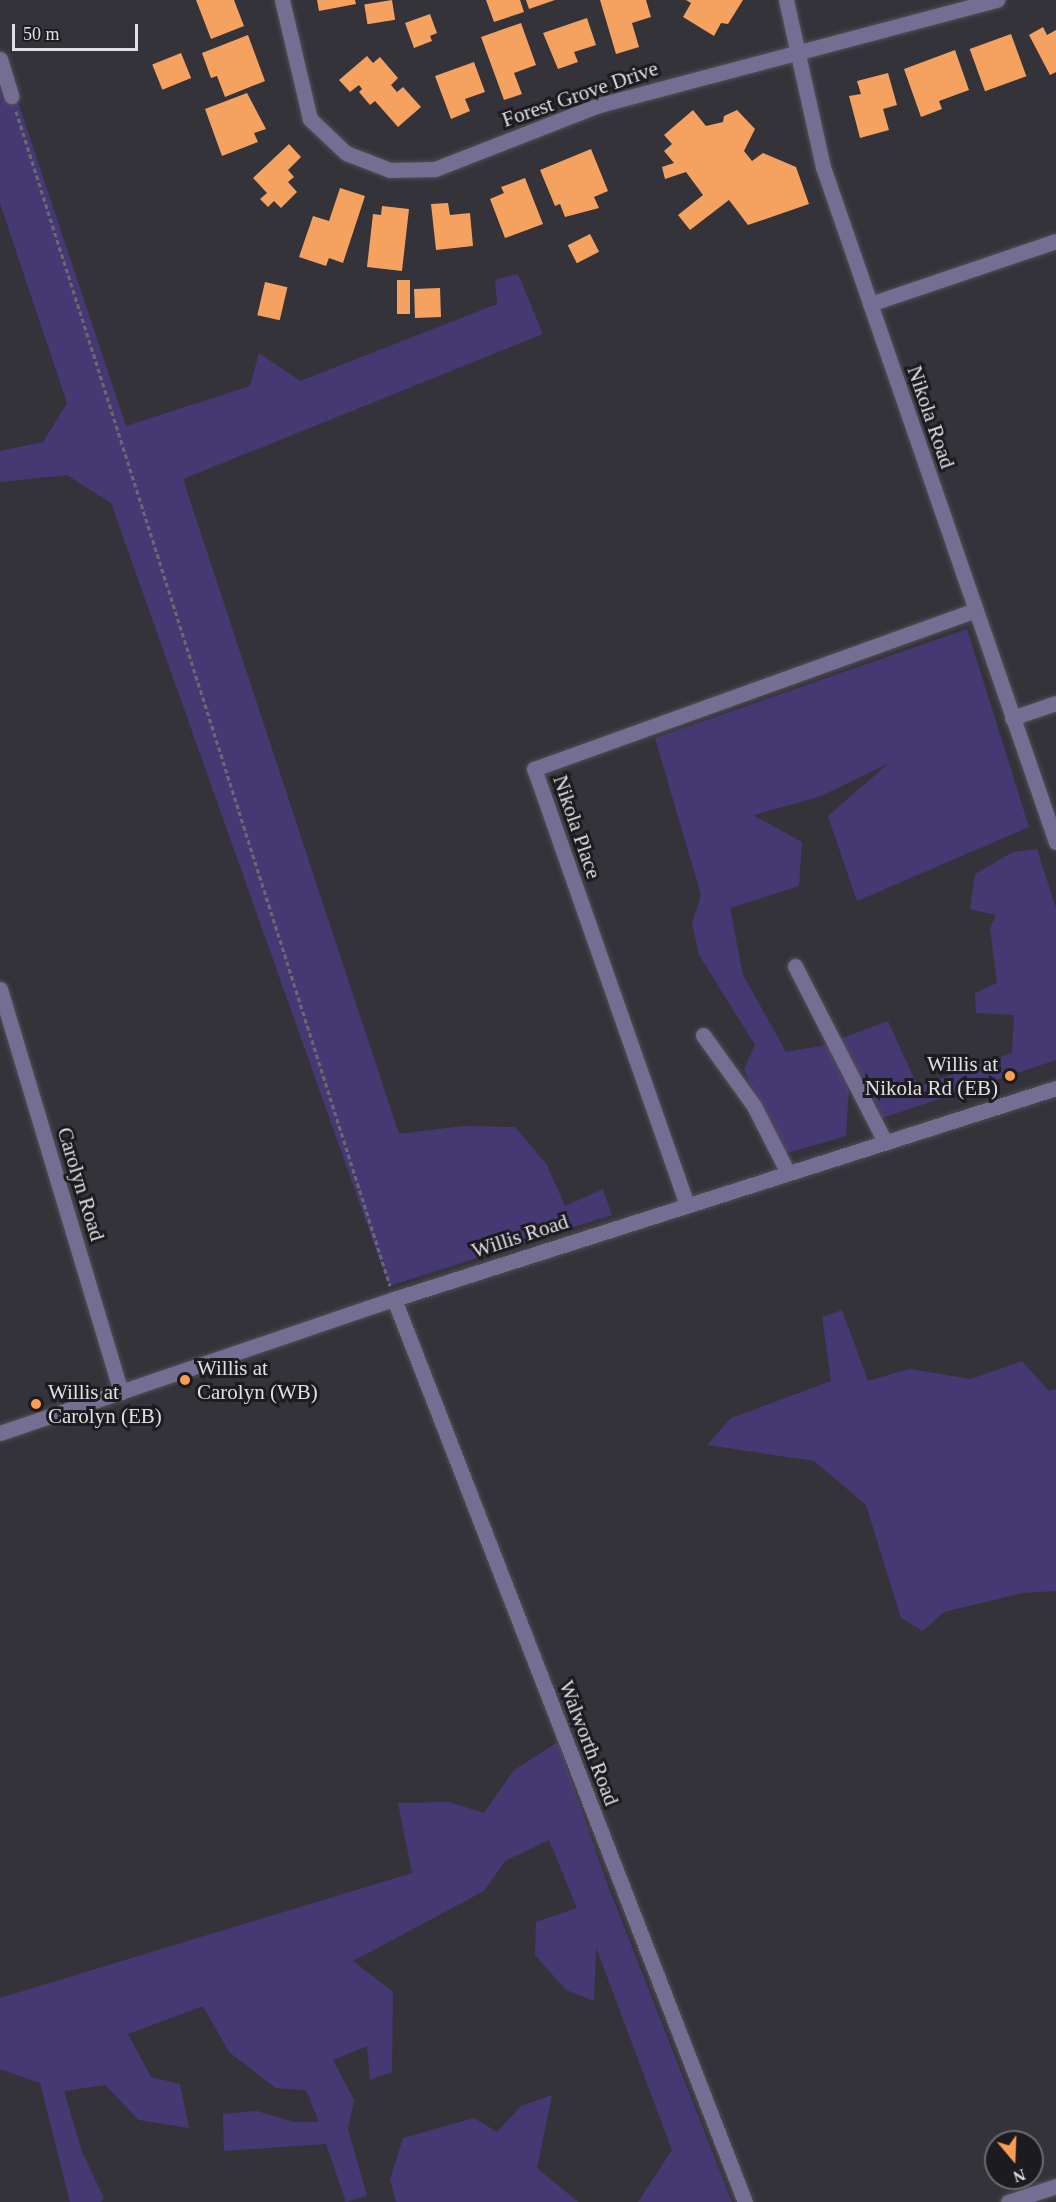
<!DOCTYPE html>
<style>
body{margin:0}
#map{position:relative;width:1056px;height:2202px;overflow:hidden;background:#34333a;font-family:Georgia,serif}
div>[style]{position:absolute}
.green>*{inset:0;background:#463973}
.building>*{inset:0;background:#f5a260;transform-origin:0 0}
.path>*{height:3px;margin-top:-1.5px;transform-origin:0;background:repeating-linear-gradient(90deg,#6a696f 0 4.5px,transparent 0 7.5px)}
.roads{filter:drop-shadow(0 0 2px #504f55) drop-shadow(0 0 2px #504f55)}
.minor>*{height:15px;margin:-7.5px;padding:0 7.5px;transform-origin:7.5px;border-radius:7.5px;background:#746e93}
.dots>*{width:16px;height:16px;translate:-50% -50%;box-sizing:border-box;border:3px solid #1c1b1f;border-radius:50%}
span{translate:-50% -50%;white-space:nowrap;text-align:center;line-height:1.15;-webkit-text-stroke:6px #1c1b1f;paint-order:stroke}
.street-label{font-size:21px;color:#e0e0e4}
.poi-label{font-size:21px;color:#e0e0e4}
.right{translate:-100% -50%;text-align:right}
.left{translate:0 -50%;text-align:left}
.north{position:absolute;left:984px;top:2130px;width:60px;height:60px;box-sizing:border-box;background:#1c1b1f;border:2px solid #6a6a6e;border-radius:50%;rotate:161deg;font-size:16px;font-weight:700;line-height:24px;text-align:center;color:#e0e0e4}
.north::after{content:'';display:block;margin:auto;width:21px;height:27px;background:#fb9e51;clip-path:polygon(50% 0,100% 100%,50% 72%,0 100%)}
.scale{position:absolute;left:12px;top:24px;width:126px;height:27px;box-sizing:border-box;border:3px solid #e0e0e4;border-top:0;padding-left:8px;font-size:18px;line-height:21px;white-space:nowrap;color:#e0e0e4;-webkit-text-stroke:4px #1c1b1f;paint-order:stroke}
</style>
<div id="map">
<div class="green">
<div style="clip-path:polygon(0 62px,13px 87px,126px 426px,250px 386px,259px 353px,300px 381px,497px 304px,495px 280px,518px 274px,543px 334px,183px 479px,399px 1134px,464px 1126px,515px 1127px,547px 1165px,565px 1206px,603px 1189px,612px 1215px,389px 1286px,111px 503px,67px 475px,0 482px,0 451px,43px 442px,67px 403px,0 203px)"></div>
<div style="clip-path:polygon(967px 629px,1029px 827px,857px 901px,828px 816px,889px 763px,819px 797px,753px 815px,802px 842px,799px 886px,730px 908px,743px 975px,786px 1052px,821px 1046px,888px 1021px,918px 1087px,1012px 1053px,1014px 1015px,976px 1013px,975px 993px,997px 983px,990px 928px,996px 915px,970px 909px,975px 874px,1013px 852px,1037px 849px,1056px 908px,1056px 1060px,879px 1119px,850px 1071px,846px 1136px,780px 1155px,744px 1069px,755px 1045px,699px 955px,692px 923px,701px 895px,655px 738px)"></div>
<div style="clip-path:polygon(842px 1310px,868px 1381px,909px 1369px,971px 1379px,1022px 1361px,1049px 1391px,1056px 1389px,1056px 1591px,1022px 1593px,944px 1612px,923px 1631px,901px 1618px,866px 1505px,814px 1461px,707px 1445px,731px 1418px,831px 1381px,822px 1317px)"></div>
<div style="clip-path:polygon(558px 1742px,607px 1883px,732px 2202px,638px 2202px,672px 2150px,596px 1947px,594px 2001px,566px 1990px,535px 1955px,536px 1922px,577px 1908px,549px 1840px,505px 1861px,484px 1891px,353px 1961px,393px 1992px,392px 2072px,370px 2080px,367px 2046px,333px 2060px,354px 2100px,348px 2129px,367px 2196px,346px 2202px,326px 2144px,224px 2151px,223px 2114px,257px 2111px,294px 2122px,319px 2122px,306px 2090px,276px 2088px,229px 2052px,203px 2006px,128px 2034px,151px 2077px,180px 2084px,189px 2128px,139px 2120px,105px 2085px,64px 2091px,82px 2152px,104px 2198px,101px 2202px,70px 2202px,40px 2083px,0 2069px,0 1998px,412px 1873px,398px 1803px,449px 1802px,484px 1813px,514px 1770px)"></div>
<div style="clip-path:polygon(552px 2095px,537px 2168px,578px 2202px,396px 2202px,390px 2180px,403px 2138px,474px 2118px,497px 2132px,521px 2106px)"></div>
</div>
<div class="building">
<div style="clip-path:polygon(196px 0,234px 0,244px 26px,211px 39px)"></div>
<div style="clip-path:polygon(317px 0,355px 0,356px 4px,319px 11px)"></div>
<div style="left:392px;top:0;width:20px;height:28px;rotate:81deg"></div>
<div style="clip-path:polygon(486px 0,520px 0,524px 12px,494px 22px)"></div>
<div style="clip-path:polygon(526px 0,555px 0,529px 9px)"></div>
<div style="clip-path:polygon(600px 0,646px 0,651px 17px,632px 23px,639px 47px,616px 54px)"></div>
<div style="clip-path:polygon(686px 0,743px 0,728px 24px,721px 23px,714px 36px,683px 17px,691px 3px)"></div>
<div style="clip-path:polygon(430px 14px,437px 33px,430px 36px,432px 41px,414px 48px,405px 23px)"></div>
<div style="clip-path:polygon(587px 18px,596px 45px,574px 52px,578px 62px,558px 69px,543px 33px)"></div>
<div style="clip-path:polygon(521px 23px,536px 65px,514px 73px,522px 94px,504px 100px,481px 37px)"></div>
<div style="clip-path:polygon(1043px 27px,1047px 35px,1056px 30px,1056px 72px,1050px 75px,1029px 35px)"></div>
<div style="left:1011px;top:34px;width:45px;height:44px;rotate:70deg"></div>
<div style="clip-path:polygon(248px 35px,265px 81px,225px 97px,217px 76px,211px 78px,202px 53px)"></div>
<div style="clip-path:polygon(955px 50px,969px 90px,939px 101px,942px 109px,921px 117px,904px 69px)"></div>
<div style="left:181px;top:53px;width:27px;height:31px;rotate:68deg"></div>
<div style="clip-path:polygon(367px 56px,373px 63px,380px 57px,398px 78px,391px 85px,397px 92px,403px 87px,421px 107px,398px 127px,375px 101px,370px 105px,359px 92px,362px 89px,359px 85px,350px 92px,339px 80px)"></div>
<div style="clip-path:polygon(474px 62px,485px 92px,465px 99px,470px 111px,451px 119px,435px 76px)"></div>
<div style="clip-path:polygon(888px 73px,897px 105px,883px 109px,889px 130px,860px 138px,849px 96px,861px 94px,857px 81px)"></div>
<div style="clip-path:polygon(247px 93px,266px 129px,254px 133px,258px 142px,222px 156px,205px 109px)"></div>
<div style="clip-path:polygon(693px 110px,706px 126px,723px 122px,724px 116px,737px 110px,755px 129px,744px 151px,752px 161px,763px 153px,796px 167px,809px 204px,748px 225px,729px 200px,690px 230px,678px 215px,703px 195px,686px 172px,665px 179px,662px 167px,674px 163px,664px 151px,672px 144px,664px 135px)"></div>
<div style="clip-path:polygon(289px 144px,301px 157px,288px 170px,294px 177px,288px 182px,297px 192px,281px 208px,274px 201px,268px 207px,260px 199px,267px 193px,253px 178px)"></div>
<div style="clip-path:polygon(591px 149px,608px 191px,594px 197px,599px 208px,565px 217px,560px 204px,555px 206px,540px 170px)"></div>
<div style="clip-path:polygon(525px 178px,543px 224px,505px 238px,490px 199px,504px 193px,501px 187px)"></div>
<div style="clip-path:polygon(340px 188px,365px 196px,343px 263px,329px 258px,326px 266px,299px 257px,313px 216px,329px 221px)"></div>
<div style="clip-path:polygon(448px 203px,450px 215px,470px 213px,473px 246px,436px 250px,431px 204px)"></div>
<div style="clip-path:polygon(382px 206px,409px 209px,402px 271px,367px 267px,373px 214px,381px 215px)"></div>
<div style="left:590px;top:234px;width:20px;height:25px;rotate:63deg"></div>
<div style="left:397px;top:280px;width:13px;height:34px"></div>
<div style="left:265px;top:282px;width:23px;height:34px;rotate:13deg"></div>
<div style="left:440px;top:288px;width:29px;height:26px;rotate:88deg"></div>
</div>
<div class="path">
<div style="left:16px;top:111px;width:1233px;rotate:72.34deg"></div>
</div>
<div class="roads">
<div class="minor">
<div style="left:282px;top:0;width:122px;rotate:76.8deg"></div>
<div style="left:310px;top:119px;width:50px;rotate:43.4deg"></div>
<div style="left:346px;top:153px;width:47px;rotate:21.1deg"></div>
<div style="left:390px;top:170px;width:45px;rotate:-1.3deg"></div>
<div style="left:435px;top:169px;width:176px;rotate:-21.3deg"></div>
<div style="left:599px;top:105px;width:412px;rotate:-14.8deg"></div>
<div style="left:786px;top:0;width:171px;rotate:77.5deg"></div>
<div style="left:823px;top:167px;width:714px;rotate:70.96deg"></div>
<div style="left:0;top:59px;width:39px;rotate:73deg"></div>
<div style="left:870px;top:304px;width:196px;rotate:-18.7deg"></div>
<div style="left:1012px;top:718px;width:46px;rotate:-18.8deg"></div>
<div style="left:795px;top:966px;width:198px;rotate:62.9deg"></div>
<div style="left:0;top:989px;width:421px;rotate:73.3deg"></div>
<div style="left:703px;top:1035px;width:87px;rotate:54.3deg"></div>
<div style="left:754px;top:1106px;width:75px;rotate:63.1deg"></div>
<div style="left:687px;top:1205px;width:462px;rotate:-109.3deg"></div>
<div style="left:534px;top:769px;width:469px;rotate:-19.8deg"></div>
<div style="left:394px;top:1299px;width:969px;rotate:68.76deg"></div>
<div style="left:0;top:1433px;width:416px;rotate:-18.8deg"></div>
<div style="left:394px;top:1299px;width:695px;rotate:-17.68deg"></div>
<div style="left:1008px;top:2202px;width:51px;rotate:-18.4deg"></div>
</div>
</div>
<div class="dots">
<div style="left:1010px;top:1076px;background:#fb9e51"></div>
<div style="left:185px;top:1380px;background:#fb9e51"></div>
<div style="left:36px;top:1404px;background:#fb9e51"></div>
</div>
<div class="street-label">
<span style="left:580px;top:94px;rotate:-19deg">Forest Grove Drive</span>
<span style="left:931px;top:417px;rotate:71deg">Nikola Road</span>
<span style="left:577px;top:827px;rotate:71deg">Nikola Place</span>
<span style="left:81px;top:1184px;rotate:73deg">Carolyn Road</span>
<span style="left:520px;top:1236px;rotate:-18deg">Willis Road</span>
<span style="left:589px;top:1743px;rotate:69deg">Walworth Road</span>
</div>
<div class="poi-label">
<span class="right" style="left:998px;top:1076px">Willis at<br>Nikola Rd (EB)</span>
<span class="left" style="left:197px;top:1380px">Willis at<br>Carolyn (WB)</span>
<span class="left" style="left:48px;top:1404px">Willis at<br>Carolyn (EB)</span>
</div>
<div class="north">N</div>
<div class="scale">50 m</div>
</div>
